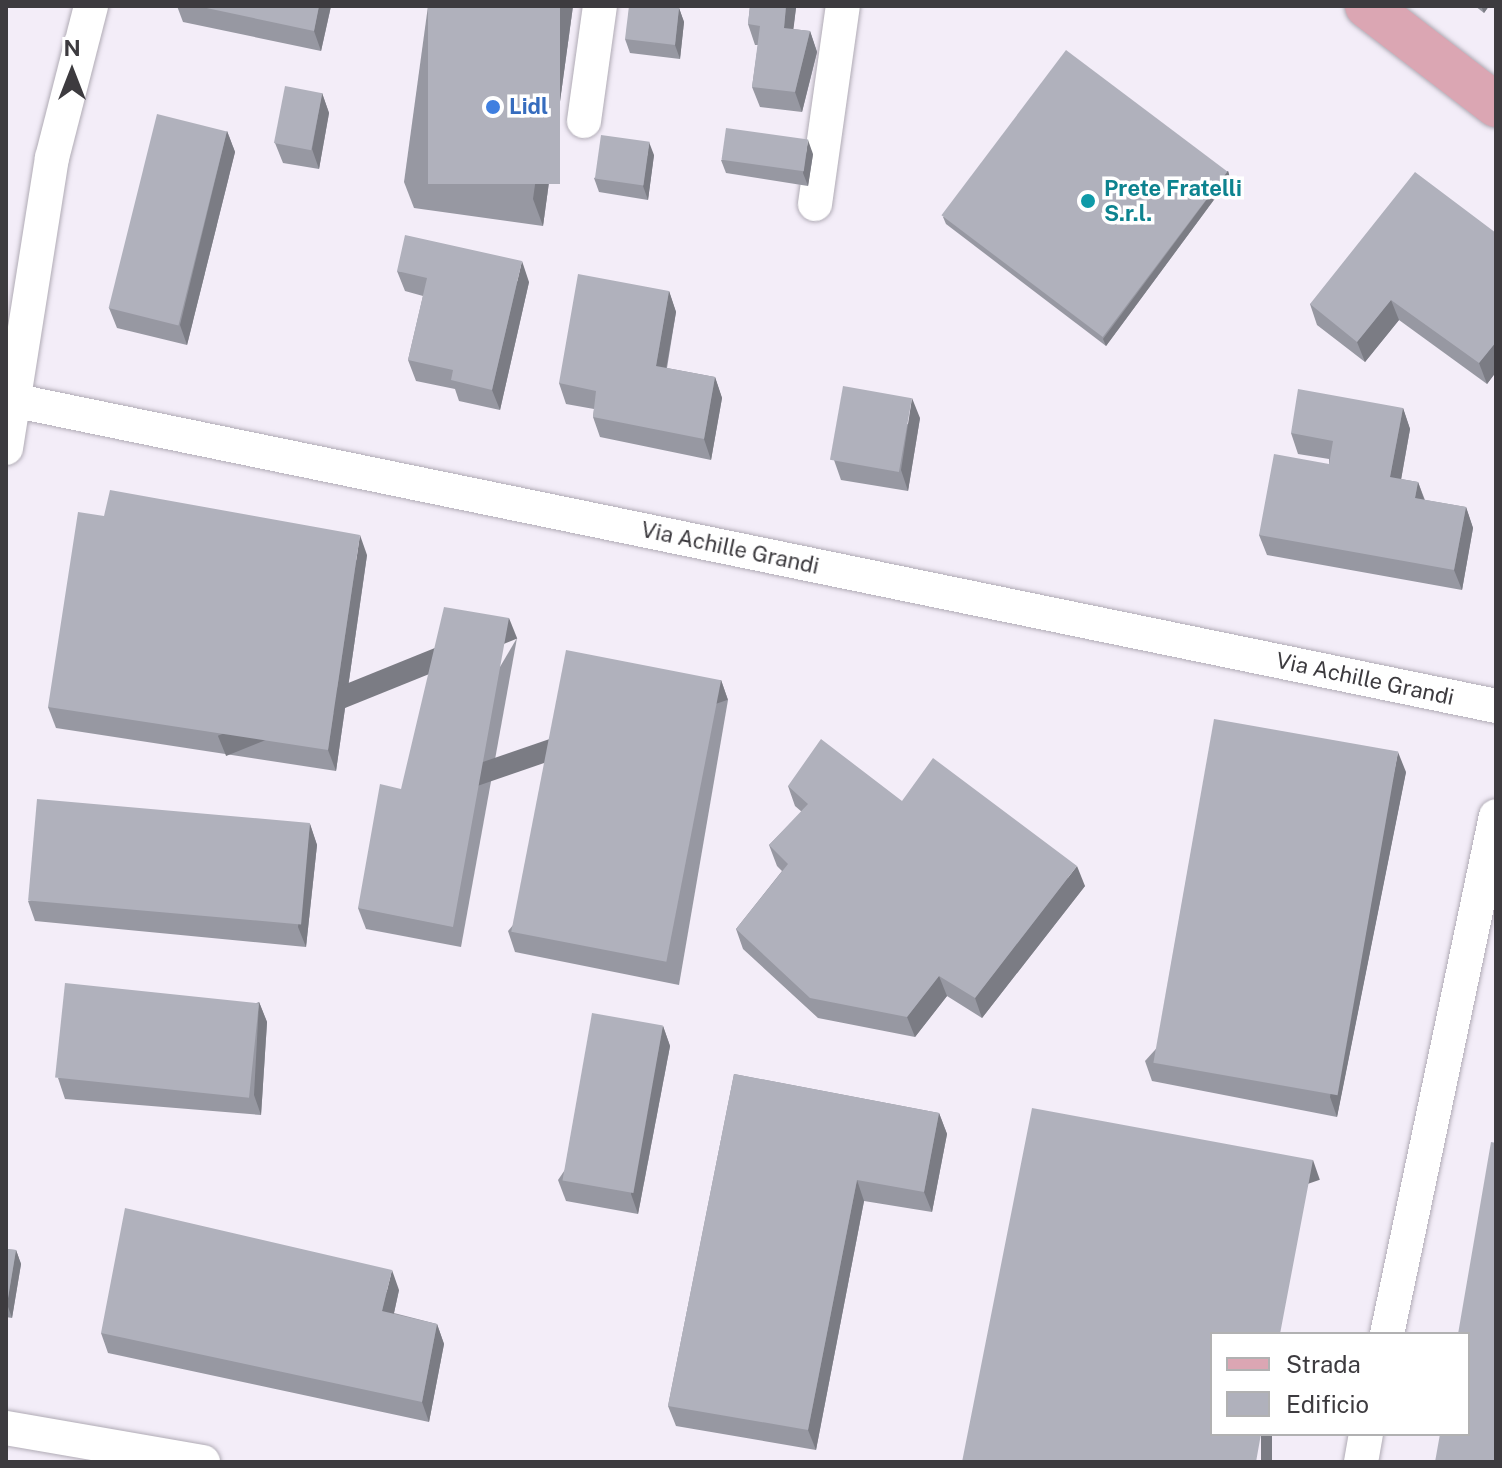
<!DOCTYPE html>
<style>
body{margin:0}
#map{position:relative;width:1502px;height:1468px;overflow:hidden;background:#f3edf8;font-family:"Public Sans",sans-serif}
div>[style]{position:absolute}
.roads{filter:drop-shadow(0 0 2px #b0abb5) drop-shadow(0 0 2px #b0abb5)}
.minor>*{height:34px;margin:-17px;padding:0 17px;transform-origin:17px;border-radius:17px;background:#fff}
.major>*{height:44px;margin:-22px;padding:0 22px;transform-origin:22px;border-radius:22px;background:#dba6b3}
.wall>*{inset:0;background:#9798a2}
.shaded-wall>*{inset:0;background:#7b7c84;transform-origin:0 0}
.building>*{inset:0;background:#b0b1bc;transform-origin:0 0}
.dots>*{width:22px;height:22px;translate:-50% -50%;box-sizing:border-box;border:4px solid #fff;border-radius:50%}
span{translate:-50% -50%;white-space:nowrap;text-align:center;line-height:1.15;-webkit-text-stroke:7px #fff;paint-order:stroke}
.shop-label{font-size:22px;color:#366cbe;font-weight:700}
.left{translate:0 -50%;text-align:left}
.culture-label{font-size:22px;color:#0d838f;font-weight:700}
.street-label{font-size:22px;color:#3d3b3f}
.frame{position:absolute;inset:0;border:8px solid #3d3b3f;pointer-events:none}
.legend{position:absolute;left:1210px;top:1332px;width:260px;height:104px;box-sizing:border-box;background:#fff;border:2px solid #b1b1b2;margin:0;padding:10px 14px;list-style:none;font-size:24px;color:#3d3b3f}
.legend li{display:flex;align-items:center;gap:16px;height:40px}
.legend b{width:40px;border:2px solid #b1b1b2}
.north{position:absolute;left:32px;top:32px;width:80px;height:80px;-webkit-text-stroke:6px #fff;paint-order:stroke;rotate:0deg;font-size:22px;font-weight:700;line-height:32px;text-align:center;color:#3d3b3f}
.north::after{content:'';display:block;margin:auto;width:28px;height:36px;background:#3d3b3f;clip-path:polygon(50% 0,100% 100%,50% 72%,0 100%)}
</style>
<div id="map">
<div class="roads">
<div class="minor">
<div style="left:584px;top:121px;width:116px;rotate:-82.1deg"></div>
<div style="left:815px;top:204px;width:200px;rotate:-82deg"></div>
<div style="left:12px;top:400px;width:1515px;rotate:11.65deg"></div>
<div style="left:6px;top:448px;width:294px;rotate:-81deg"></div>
<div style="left:52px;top:158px;width:157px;rotate:-75.6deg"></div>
<div style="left:1387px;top:1334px;width:529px;rotate:-78.12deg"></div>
<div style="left:6px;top:1428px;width:200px;rotate:9.8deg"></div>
<div style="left:1361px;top:1462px;width:28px;rotate:-80deg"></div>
</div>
<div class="major">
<div style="left:1367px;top:6px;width:163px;rotate:37.5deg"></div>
</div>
</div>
<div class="wall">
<div style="clip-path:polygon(177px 6px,331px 6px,321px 51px,183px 22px)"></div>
<div style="clip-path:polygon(428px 6px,573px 6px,543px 226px,414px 208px,404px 182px)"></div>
<div style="clip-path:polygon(750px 6px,795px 6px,796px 8px,793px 29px,810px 31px,817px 52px,802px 112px,760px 107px,752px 87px,758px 45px,755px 45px,748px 24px)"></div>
<div style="clip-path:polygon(1475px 6px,1489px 6px,1484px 13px)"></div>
<div style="clip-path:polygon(679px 8px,684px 22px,680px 59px,630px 53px,625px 39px)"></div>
<div style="clip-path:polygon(322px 93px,329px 113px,319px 169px,283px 163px,275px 143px)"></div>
<div style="clip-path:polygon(227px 131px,235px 152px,187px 345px,117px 328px,109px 308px)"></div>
<div style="clip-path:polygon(813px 154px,808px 186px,726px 173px,721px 160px)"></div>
<div style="clip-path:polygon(654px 155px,648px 200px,599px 192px,594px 178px)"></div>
<div style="clip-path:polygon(1228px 171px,1230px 178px,1106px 346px,946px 224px,943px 217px)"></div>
<div style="clip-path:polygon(1496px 233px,1496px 372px,1487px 384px,1399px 320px,1365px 362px,1317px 325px,1310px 304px)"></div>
<div style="clip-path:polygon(397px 271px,529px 282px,500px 410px,459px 401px,455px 389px,416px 381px,408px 360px,423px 296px,405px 291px)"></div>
<div style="clip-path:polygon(669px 291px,676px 312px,667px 368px,715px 377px,722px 398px,711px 460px,600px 437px,593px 417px,594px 409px,566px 404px,559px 383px)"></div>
<div style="clip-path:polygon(1403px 408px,1410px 429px,1401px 479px,1418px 482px,1425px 500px,1466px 507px,1473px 528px,1462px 590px,1267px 555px,1259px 535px,1329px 464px,1329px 459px,1298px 454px,1291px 433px)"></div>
<div style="clip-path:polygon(920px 418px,908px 491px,841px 480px,834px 460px)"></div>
<div style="clip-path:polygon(367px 555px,336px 771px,56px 728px,48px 707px)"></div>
<div style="clip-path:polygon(517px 638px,461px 947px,366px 929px,358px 908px)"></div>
<div style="clip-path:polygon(721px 680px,728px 700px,679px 985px,515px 952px,508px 931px)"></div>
<div style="clip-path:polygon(1406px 772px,1337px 1117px,1152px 1081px,1145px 1061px)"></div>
<div style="clip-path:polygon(788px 786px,902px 801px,1085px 886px,982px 1018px,947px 996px,915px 1037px,818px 1018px,743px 949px,736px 929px,782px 871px,777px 866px,769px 845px,802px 812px,795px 806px)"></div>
<div style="clip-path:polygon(310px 824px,317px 845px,306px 947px,35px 921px,28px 901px)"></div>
<div style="clip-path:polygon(259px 1002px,267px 1022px,261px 1115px,65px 1099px,58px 1078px)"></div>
<div style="clip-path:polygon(663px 1026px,670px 1046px,638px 1214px,566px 1201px,558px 1180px)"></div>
<div style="clip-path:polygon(734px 1074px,939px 1113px,947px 1134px,932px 1212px,864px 1201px,816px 1450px,676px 1426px,668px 1406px)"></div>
<div style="clip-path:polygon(6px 1249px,16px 1250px,21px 1264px,12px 1318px,6px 1317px)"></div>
<div style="clip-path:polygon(399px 1290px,394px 1313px,437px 1324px,444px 1344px,429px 1422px,108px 1353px,101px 1333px)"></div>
</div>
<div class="shaded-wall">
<div style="clip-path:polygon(319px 6px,331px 6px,321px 51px,314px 31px)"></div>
<div style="clip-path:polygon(560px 6px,573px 6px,543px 226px,533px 199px)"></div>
<div style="clip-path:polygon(786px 6px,795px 6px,796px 8px,791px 49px,784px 28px)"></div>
<div style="clip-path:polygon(1481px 6px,1489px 6px,1484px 13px)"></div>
<div style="clip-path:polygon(679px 8px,684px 22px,680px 59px,675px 45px)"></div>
<div style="clip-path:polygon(810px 31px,817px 52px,802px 112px,795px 92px)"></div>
<div style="clip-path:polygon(322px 93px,329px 113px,319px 169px,312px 149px)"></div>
<div style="clip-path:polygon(227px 131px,235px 152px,187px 345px,180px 325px)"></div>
<div style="clip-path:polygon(808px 140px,813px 154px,808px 186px,803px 173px)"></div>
<div style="clip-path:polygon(649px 142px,654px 155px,648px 200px,643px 186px)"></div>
<div style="clip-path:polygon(1228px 171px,1230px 178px,1106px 346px,1103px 339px)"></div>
<div style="clip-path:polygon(522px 261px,529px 282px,500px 410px,492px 390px)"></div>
<div style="clip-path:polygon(669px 291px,676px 312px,663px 386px,656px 366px)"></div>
<div style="clip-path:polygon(1391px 300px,1399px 320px,1365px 362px,1357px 342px)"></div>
<div style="clip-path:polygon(1496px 342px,1496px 372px,1487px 384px,1479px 363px)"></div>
<div style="clip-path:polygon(715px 377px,722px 398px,711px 460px,704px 439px)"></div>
<div style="clip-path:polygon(912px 398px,920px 418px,908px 491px,901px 470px)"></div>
<div style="clip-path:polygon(1403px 408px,1410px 429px,1398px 497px,1390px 477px)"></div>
<div style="clip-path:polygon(1418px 482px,1425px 502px,1415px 498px)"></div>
<div style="clip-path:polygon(1466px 507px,1473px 528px,1462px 590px,1454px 570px)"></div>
<div style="clip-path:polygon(360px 535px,367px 555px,336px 771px,328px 750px)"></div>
<div style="left:509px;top:618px;width:22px;height:314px;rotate:68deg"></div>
<div style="left:721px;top:680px;width:21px;height:288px;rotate:71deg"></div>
<div style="clip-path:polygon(1398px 752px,1406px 772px,1337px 1117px,1330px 1097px)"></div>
<div style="clip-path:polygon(310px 824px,317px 845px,306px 947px,298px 927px)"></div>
<div style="clip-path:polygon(1077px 866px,1085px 886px,982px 1018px,975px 998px)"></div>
<div style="clip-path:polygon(939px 976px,947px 996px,915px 1037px,907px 1017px)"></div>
<div style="clip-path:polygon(259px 1002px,267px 1022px,261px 1115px,254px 1095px)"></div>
<div style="clip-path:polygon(663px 1026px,670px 1046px,638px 1214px,631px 1194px)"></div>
<div style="clip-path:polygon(939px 1113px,947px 1134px,932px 1212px,924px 1192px)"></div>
<div style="left:1313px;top:1160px;width:21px;height:177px;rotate:71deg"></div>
<div style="clip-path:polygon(857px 1180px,864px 1201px,816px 1450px,808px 1430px)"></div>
<div style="clip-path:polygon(16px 1250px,21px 1264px,12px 1318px,7px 1304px)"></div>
<div style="clip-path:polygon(392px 1270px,399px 1290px,390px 1331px,382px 1311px)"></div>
<div style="clip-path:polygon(437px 1324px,444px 1344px,429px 1422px,422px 1402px)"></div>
<div style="left:1261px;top:1434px;width:11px;height:28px"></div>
</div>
<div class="building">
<div style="clip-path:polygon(197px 6px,319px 6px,314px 31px)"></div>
<div style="left:428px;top:6px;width:132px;height:178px"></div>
<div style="clip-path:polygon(629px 6px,665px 6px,679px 8px,675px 45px,625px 39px)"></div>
<div style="clip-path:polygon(750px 6px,786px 6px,784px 28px,810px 31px,795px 92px,752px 87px,760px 26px,748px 24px)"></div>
<div style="left:1066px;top:50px;width:202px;height:207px;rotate:37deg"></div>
<div style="left:285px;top:86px;width:38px;height:58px;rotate:11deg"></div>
<div style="left:157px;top:114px;width:72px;height:200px;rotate:14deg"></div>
<div style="left:726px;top:128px;width:83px;height:32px;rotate:8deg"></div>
<div style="left:601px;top:135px;width:49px;height:44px;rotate:8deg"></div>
<div style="clip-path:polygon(1415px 172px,1496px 233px,1496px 342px,1479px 363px,1391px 300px,1357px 342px,1310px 304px)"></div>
<div style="clip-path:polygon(405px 235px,522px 261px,492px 390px,451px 380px,453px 370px,408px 360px,427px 278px,397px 271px)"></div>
<div style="clip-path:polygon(578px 274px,669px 291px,656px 366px,715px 377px,704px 439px,593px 417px,596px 391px,559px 383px)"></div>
<div style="left:843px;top:386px;width:70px;height:75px;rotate:10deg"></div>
<div style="clip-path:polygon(1298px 389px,1403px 408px,1390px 477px,1418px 482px,1415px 498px,1466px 507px,1454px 570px,1259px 535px,1274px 454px,1329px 464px,1333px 441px,1291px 433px)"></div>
<div style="clip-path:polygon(110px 490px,360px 535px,328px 750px,48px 707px,78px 512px,104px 516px)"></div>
<div style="clip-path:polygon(444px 607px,509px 618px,453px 927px,358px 908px,380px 784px,401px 789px)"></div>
<div style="left:566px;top:650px;width:158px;height:287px;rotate:11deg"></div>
<div style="left:1214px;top:719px;width:187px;height:349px;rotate:10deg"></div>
<div style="clip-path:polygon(821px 739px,902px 801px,933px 758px,1077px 866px,975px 998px,939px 976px,907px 1017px,810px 998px,736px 929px,788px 864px,769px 845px,808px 804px,788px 786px)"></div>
<div style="left:37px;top:799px;width:274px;height:102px;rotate:5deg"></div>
<div style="left:65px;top:983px;width:195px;height:95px;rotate:6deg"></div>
<div style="left:592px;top:1013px;width:72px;height:170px;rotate:10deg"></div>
<div style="clip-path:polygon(734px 1074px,939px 1113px,924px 1192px,857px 1180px,808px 1430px,668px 1406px)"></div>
<div style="clip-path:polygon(1032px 1108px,1313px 1160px,1280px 1334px,1212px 1334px,1212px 1434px,1261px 1434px,1256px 1462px,962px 1462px)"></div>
<div style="clip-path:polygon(1491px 1142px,1496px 1143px,1496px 1462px,1435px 1462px,1440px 1434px,1468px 1434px,1468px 1334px,1458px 1334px)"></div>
<div style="clip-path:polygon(125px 1208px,392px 1270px,382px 1311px,437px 1324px,422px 1402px,101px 1333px)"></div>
<div style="clip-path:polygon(6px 1249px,16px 1250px,7px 1304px,6px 1304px)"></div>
</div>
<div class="dots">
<div style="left:493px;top:107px;background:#3f7fe0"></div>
<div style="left:1088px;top:201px;background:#0f9aa8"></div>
</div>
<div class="shop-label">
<span class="left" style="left:509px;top:107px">Lidl</span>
</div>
<div class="culture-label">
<span class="left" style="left:1104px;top:201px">Prete Fratelli<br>S.r.l.</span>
</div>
<div class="street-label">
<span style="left:730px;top:548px;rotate:12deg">Via Achille Grandi</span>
<span style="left:1365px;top:679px;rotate:12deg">Via Achille Grandi</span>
</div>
<div class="frame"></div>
<ul class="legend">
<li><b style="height:10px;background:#dba6b3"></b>Strada</li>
<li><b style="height:22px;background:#b0b1bc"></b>Edificio</li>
</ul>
<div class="north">N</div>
</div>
